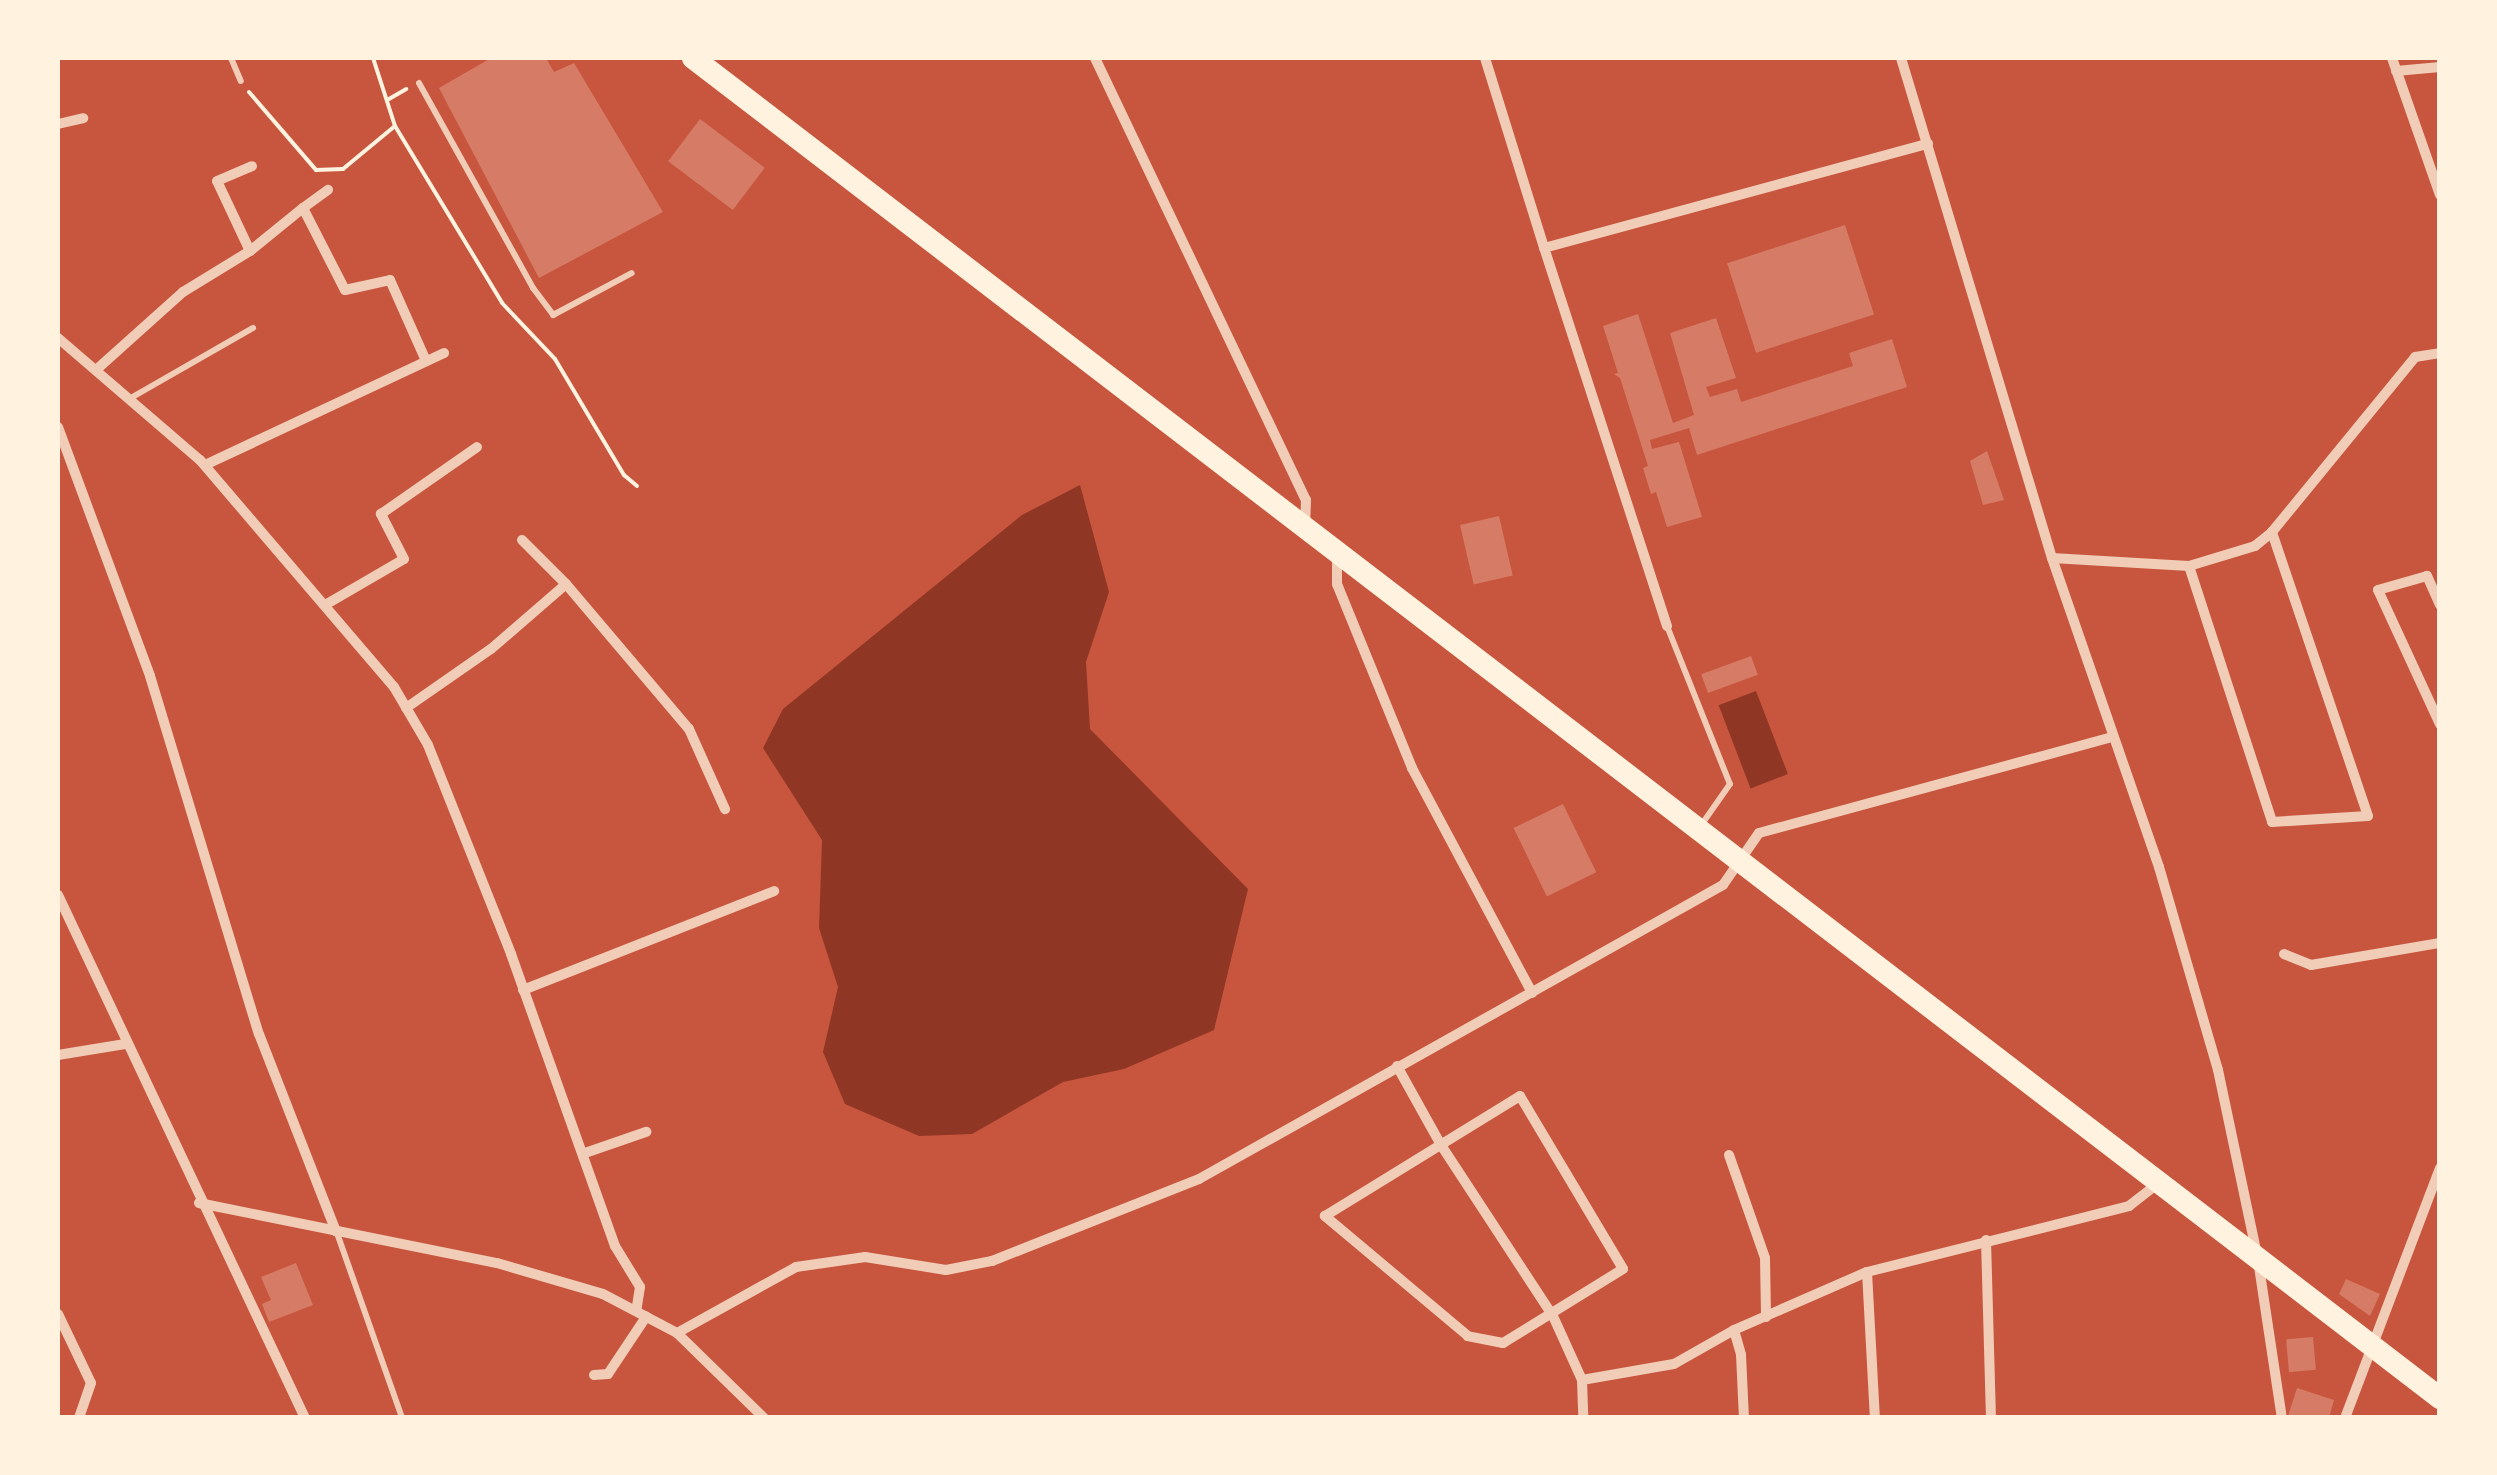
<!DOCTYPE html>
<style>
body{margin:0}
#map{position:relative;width:2497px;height:1475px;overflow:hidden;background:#c8553d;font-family:Bitter,serif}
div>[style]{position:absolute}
.water>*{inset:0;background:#8f3625;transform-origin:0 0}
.building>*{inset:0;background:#d67c66;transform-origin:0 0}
.path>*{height:4px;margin:-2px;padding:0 2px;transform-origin:2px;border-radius:2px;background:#fff3e0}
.service>*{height:6px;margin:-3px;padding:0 3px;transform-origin:3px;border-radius:3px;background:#f1ccb7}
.minor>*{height:10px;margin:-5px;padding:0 5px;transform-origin:5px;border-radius:5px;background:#f1ccb7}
.trunk>*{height:22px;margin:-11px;padding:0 11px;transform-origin:11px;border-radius:11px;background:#fff3e0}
span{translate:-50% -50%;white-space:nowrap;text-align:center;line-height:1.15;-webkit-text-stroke:10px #fff3e0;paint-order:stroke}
.frame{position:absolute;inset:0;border:60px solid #fff3e0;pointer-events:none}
</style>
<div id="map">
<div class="water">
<div style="clip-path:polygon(1080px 485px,1109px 592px,1086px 662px,1090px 729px,1248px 889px,1214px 1030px,1124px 1069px,1063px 1082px,972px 1134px,919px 1136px,845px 1104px,823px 1052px,838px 987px,819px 928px,822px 840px,763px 748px,783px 709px,1022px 515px)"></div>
<div style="left:1756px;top:691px;width:89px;height:40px;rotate:69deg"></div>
</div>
<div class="building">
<div style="clip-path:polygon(491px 58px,546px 58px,554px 72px,574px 63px,663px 212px,539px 278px,439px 88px)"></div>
<div style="left:700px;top:119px;width:81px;height:53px;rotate:37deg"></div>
<div style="left:1845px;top:225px;width:94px;height:124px;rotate:72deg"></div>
<div style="clip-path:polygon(1638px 314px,1673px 423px,1694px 415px,1670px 333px,1716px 318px,1736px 378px,1706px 387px,1710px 397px,1737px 389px,1741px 402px,1853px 366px,1849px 353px,1892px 339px,1907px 387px,1697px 455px,1689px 428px,1650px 440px,1652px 449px,1679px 442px,1702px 517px,1667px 527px,1656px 492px,1651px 494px,1643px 468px,1648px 466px,1620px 378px,1614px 374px,1618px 373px,1603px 326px)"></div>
<div style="clip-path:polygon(1987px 451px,2004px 500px,1983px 505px,1970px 461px)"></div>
<div style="left:1499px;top:516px;width:61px;height:40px;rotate:77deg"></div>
<div style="left:1751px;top:656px;width:20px;height:53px;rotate:70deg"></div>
<div style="left:1563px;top:804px;width:76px;height:55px;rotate:64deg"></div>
<div style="clip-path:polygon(296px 1263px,313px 1305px,269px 1322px,262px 1304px,271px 1300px,261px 1277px)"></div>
<div style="clip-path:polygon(2346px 1279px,2380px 1294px,2370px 1316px,2339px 1294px)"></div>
<div style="left:2313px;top:1337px;width:33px;height:27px;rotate:85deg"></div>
<div style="clip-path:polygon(2297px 1388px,2334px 1400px,2329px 1418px,2288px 1416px)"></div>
</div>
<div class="path">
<div style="left:249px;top:92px;width:103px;rotate:49.3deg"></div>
<div style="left:316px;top:170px;width:27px;rotate:-2deg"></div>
<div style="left:343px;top:169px;width:67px;rotate:-39.6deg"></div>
<div style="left:395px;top:126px;width:71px;rotate:-107.9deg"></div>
<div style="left:389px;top:99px;width:20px;rotate:-30deg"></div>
<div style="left:395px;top:126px;width:207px;rotate:58.8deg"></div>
<div style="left:502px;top:303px;width:77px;rotate:46.6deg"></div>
<div style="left:555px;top:359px;width:135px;rotate:59.3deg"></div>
<div style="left:624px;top:475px;width:17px;rotate:40deg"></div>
</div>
<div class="service">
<div style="left:231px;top:58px;width:25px;rotate:67deg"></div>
<div style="left:419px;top:83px;width:235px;rotate:60.9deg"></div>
<div style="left:533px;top:288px;width:34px;rotate:53deg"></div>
<div style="left:553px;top:315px;width:89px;rotate:-28deg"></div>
<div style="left:129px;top:399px;width:143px;rotate:-29.8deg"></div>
<div style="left:1667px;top:626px;width:170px;rotate:68.3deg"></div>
<div style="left:1730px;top:784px;width:49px;rotate:125deg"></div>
<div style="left:337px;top:1233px;width:196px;rotate:70.6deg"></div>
<div style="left:626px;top:1418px;width:30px"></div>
</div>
<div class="minor">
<div style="left:1095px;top:58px;width:490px;rotate:64.5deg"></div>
<div style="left:1306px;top:500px;width:24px;rotate:92deg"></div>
<div style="left:1485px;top:58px;width:199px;rotate:72.7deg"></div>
<div style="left:1901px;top:58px;width:522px;rotate:73.2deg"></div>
<div style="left:2052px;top:558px;width:327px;rotate:70.9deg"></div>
<div style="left:2159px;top:867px;width:211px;rotate:73.8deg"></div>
<div style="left:2218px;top:1070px;width:194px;rotate:78.1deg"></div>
<div style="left:2258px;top:1260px;width:160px;rotate:81.4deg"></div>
<div style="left:2392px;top:58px;width:145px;rotate:70.7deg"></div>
<div style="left:2396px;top:71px;width:44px;rotate:-5.2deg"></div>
<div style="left:58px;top:124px;width:26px;rotate:-13deg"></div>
<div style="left:303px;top:208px;width:31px;rotate:-36deg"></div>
<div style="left:250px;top:251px;width:77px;rotate:-115.2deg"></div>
<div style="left:217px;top:181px;width:38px;rotate:-23deg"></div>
<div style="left:58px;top:338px;width:187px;rotate:40.7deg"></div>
<div style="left:200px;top:460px;width:299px;rotate:49.5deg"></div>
<div style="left:394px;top:687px;width:67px;rotate:59.6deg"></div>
<div style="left:428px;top:745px;width:225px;rotate:68.3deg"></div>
<div style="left:511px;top:954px;width:310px;rotate:70.4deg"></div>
<div style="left:615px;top:1246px;width:48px;rotate:58.6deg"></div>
<div style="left:640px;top:1287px;width:24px;rotate:99deg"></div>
<div style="left:96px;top:370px;width:117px;rotate:-41.9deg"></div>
<div style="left:183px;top:292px;width:79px;rotate:-31.5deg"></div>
<div style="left:250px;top:251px;width:68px;rotate:-39.1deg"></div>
<div style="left:303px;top:208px;width:92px;rotate:62.9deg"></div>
<div style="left:345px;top:290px;width:46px;rotate:-12.5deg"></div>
<div style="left:390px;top:280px;width:89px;rotate:66deg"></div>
<div style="left:58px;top:427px;width:265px;rotate:69.7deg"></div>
<div style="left:150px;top:676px;width:374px;rotate:73.1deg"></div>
<div style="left:259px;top:1034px;width:212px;rotate:68.7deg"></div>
<div style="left:205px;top:465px;width:264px;rotate:-25.1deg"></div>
<div style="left:522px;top:540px;width:62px;rotate:45deg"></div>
<div style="left:566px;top:584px;width:190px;rotate:49.7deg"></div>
<div style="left:689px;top:729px;width:88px;rotate:65.8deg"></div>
<div style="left:1337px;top:554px;width:30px;rotate:90deg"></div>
<div style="left:1337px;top:584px;width:199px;rotate:67.8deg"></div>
<div style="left:1412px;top:768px;width:255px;rotate:61.9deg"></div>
<div style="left:2052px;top:558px;width:137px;rotate:3.3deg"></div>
<div style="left:2189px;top:566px;width:69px;rotate:-16.9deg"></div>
<div style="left:2255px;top:546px;width:22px;rotate:-39deg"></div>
<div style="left:2272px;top:532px;width:226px;rotate:-50.7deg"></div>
<div style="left:2415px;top:357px;width:25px;rotate:-9deg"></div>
<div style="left:2189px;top:566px;width:269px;rotate:72deg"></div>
<div style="left:2272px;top:822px;width:96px;rotate:-3.6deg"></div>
<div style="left:2368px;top:816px;width:300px;rotate:-108.7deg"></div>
<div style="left:325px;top:605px;width:91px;rotate:-30.2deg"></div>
<div style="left:404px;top:559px;width:51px;rotate:-117.1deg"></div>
<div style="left:381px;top:514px;width:117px;rotate:-34.9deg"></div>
<div style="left:2440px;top:605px;width:32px;rotate:-114deg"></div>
<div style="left:2427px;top:576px;width:51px;rotate:164.1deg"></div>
<div style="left:2378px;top:590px;width:148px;rotate:65.2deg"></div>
<div style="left:1667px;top:626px;width:398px;rotate:-108deg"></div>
<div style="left:1544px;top:248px;width:398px;rotate:-15.2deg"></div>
<div style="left:406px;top:708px;width:103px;rotate:-34.8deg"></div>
<div style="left:491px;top:649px;width:99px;rotate:-40.9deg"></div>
<div style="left:58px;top:895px;width:578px;rotate:64.72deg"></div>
<div style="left:2284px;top:954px;width:29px;rotate:22deg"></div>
<div style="left:2311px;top:965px;width:131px;rotate:-9.7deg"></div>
<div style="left:523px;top:990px;width:270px;rotate:-21.5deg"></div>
<div style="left:58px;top:1055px;width:68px;rotate:-9.3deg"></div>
<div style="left:1397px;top:1066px;width:90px;rotate:60.9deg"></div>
<div style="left:1441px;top:1145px;width:204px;rotate:56.8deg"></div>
<div style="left:1553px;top:1316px;width:70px;rotate:65.6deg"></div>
<div style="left:1582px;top:1380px;width:38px;rotate:88deg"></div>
<div style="left:1520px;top:1096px;width:201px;rotate:59.2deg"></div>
<div style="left:1623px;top:1269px;width:141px;rotate:148.3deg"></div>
<div style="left:1503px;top:1343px;width:36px;rotate:-169deg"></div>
<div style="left:1468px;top:1336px;width:187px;rotate:-140deg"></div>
<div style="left:1325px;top:1216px;width:229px;rotate:-31.6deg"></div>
<div style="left:585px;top:1153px;width:65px;rotate:-19deg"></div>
<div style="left:1729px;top:1155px;width:109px;rotate:70.7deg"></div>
<div style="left:1765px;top:1258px;width:59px;rotate:89deg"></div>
<div style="left:199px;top:1203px;width:304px;rotate:11.4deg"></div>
<div style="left:497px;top:1263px;width:110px;rotate:16.3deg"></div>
<div style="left:603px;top:1294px;width:84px;rotate:27.8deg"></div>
<div style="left:677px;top:1333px;width:122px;rotate:44.3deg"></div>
<div style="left:1986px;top:1240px;width:178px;rotate:88.4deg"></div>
<div style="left:1867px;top:1272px;width:146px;rotate:86.9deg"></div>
<div style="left:58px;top:1314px;width:76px;rotate:64.4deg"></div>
<div style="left:91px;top:1383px;width:37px;rotate:109deg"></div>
<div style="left:1734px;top:1330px;width:26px;rotate:74deg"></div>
<div style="left:1741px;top:1355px;width:63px;rotate:87.3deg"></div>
<div style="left:677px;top:1333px;width:136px;rotate:-29deg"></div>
<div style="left:796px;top:1267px;width:70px;rotate:-8.2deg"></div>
<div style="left:865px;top:1257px;width:82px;rotate:9.1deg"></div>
<div style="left:946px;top:1270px;width:47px;rotate:-11.1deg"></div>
<div style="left:992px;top:1261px;width:223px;rotate:-21.6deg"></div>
<div style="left:1199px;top:1179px;width:601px;rotate:-29.3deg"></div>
<div style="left:1723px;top:885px;width:63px;rotate:-55.3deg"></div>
<div style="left:1759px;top:833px;width:367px;rotate:-15.2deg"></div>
<div style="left:594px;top:1375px;width:14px;rotate:-4deg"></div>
<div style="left:608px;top:1374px;width:69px;rotate:-56.3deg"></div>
<div style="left:1582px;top:1380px;width:93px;rotate:-9.9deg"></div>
<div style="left:1674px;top:1364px;width:69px;rotate:-29.5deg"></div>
<div style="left:1734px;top:1330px;width:145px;rotate:-23.6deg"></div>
<div style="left:1867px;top:1272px;width:270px;rotate:-14.1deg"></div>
<div style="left:2129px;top:1206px;width:36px;rotate:-38deg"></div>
<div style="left:2345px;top:1418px;width:267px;rotate:-69.2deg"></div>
</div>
<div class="trunk">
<div style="left:693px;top:58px;width:2202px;rotate:37.49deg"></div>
</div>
<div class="frame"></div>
</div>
